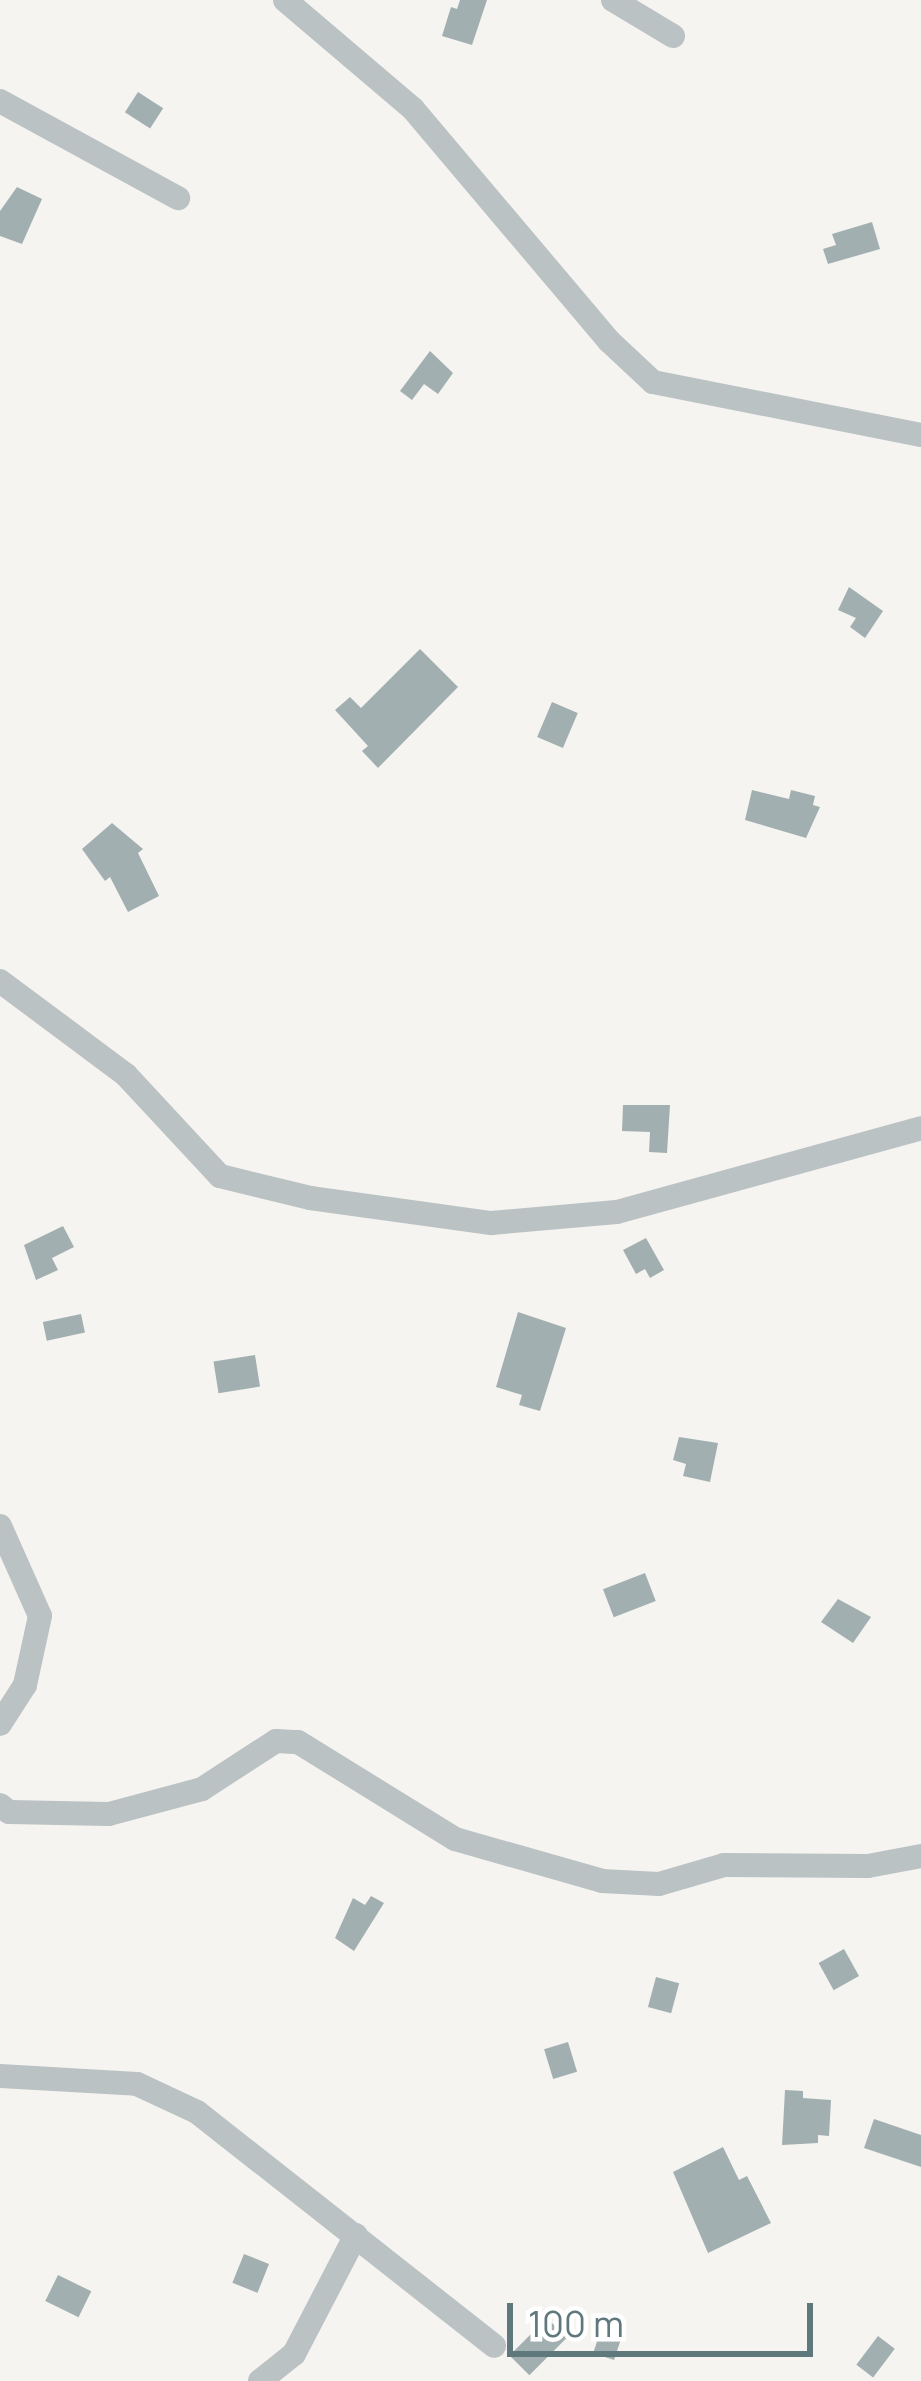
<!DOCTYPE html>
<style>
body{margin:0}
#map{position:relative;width:921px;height:2381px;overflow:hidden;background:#f5f4f1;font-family:Manrope,sans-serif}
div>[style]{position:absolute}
.building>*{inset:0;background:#a2afb0;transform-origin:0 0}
.minor>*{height:24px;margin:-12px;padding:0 12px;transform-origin:12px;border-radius:12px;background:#bbc2c4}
span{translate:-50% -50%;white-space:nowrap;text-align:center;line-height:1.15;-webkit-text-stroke:12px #fff;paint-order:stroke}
.scale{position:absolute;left:507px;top:2303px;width:306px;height:54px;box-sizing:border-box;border:6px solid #5f787c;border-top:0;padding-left:15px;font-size:36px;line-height:42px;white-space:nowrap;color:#5f787c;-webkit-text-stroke:9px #fff;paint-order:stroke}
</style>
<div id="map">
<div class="building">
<div style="clip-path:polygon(460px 0,487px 0,472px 45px,442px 36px,451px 7px,457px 9px)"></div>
<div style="left:138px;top:92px;width:30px;height:24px;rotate:33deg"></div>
<div style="clip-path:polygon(17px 187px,42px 199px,22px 244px,0 236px,0 211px)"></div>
<div style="clip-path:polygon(872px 222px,880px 249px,828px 264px,823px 249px,836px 245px,832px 234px)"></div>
<div style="clip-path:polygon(430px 351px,453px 373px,438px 394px,424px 384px,412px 400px,400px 391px)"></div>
<div style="clip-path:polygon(849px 587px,883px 611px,865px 638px,850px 627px,856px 618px,838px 610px)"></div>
<div style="clip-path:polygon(420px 649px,458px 687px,378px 768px,362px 751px,368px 746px,335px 710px,350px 697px,361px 708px)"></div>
<div style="left:552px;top:702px;width:28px;height:38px;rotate:23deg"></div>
<div style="clip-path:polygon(752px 790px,789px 799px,791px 790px,815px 796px,813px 805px,820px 807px,806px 838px,745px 820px)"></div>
<div style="clip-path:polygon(112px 823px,143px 849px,138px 853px,159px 896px,128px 912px,110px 877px,105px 881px,82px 849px)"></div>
<div style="clip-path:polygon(623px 1105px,670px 1105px,667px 1153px,649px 1152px,650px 1132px,622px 1131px)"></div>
<div style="clip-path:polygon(63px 1226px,74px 1247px,52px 1258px,58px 1270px,36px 1280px,24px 1245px)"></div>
<div style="clip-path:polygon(646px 1238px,664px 1270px,650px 1278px,645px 1269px,636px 1274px,623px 1250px)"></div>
<div style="clip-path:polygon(518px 1312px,566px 1328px,540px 1411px,519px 1405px,522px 1395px,496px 1387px)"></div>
<div style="left:81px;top:1314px;width:19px;height:39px;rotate:78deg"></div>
<div style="left:255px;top:1355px;width:32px;height:42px;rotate:81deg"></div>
<div style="clip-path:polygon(679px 1437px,718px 1443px,710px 1482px,683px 1476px,686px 1464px,673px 1460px)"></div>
<div style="left:645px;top:1573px;width:30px;height:45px;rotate:69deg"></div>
<div style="clip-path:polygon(838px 1599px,871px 1617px,853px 1643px,821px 1622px)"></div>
<div style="clip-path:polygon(371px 1896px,384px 1903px,354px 1951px,335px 1938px,353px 1898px,365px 1905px)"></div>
<div style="left:844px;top:1949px;width:31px;height:29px;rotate:61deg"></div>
<div style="left:656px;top:1977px;width:24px;height:31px;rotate:15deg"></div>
<div style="left:568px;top:2042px;width:31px;height:25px;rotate:73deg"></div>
<div style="clip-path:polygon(785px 2090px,803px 2091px,803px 2098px,831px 2100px,829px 2136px,818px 2135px,818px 2143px,782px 2145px)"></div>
<div style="clip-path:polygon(874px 2119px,921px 2135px,921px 2167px,864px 2148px)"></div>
<div style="clip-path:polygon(723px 2147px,739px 2180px,747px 2176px,771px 2223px,708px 2253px,673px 2172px)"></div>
<div style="left:244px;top:2254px;width:27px;height:31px;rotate:22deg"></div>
<div style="left:58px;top:2275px;width:37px;height:29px;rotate:26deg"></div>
<div style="left:547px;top:2318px;width:28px;height:53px;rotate:45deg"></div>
<div style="left:604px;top:2320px;width:22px;height:35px;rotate:18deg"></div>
<div style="left:878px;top:2336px;width:21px;height:36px;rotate:37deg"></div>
</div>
<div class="minor">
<div style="left:285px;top:0;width:168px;rotate:40.4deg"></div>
<div style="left:413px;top:109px;width:304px;rotate:49.8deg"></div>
<div style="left:609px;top:341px;width:60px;rotate:43deg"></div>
<div style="left:653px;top:382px;width:273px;rotate:11.2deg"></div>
<div style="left:613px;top:0;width:70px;rotate:31deg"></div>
<div style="left:0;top:101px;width:203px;rotate:28.6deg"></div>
<div style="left:0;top:981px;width:157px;rotate:36.7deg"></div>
<div style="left:126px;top:1075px;width:138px;rotate:47.1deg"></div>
<div style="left:220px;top:1176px;width:93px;rotate:13.7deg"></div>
<div style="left:310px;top:1198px;width:183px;rotate:7.9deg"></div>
<div style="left:491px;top:1223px;width:126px;rotate:-5deg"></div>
<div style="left:617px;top:1212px;width:315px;rotate:-15.4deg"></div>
<div style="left:0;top:1526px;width:98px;rotate:66deg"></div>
<div style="left:40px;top:1616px;width:71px;rotate:102.3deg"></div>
<div style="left:25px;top:1685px;width:46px;rotate:122.7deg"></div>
<div style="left:0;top:1805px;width:11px;rotate:38deg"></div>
<div style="left:9px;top:1812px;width:100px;rotate:1.1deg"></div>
<div style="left:109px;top:1814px;width:96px;rotate:-15deg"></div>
<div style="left:202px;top:1789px;width:88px;rotate:-33deg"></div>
<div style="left:276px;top:1741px;width:22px;rotate:3deg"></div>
<div style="left:298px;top:1742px;width:185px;rotate:31.7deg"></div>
<div style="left:455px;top:1839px;width:153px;rotate:15.9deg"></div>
<div style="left:602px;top:1881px;width:57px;rotate:3deg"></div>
<div style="left:659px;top:1884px;width:68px;rotate:-16.3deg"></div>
<div style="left:724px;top:1865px;width:144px;rotate:0.4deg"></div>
<div style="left:868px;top:1866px;width:54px;rotate:-10.7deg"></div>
<div style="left:0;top:2076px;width:137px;rotate:3.3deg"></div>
<div style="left:137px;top:2084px;width:66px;rotate:25deg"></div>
<div style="left:197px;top:2112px;width:378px;rotate:38.2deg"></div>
<div style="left:260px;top:2381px;width:43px;rotate:-38.5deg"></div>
<div style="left:294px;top:2354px;width:134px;rotate:-62.5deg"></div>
</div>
<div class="scale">100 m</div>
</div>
